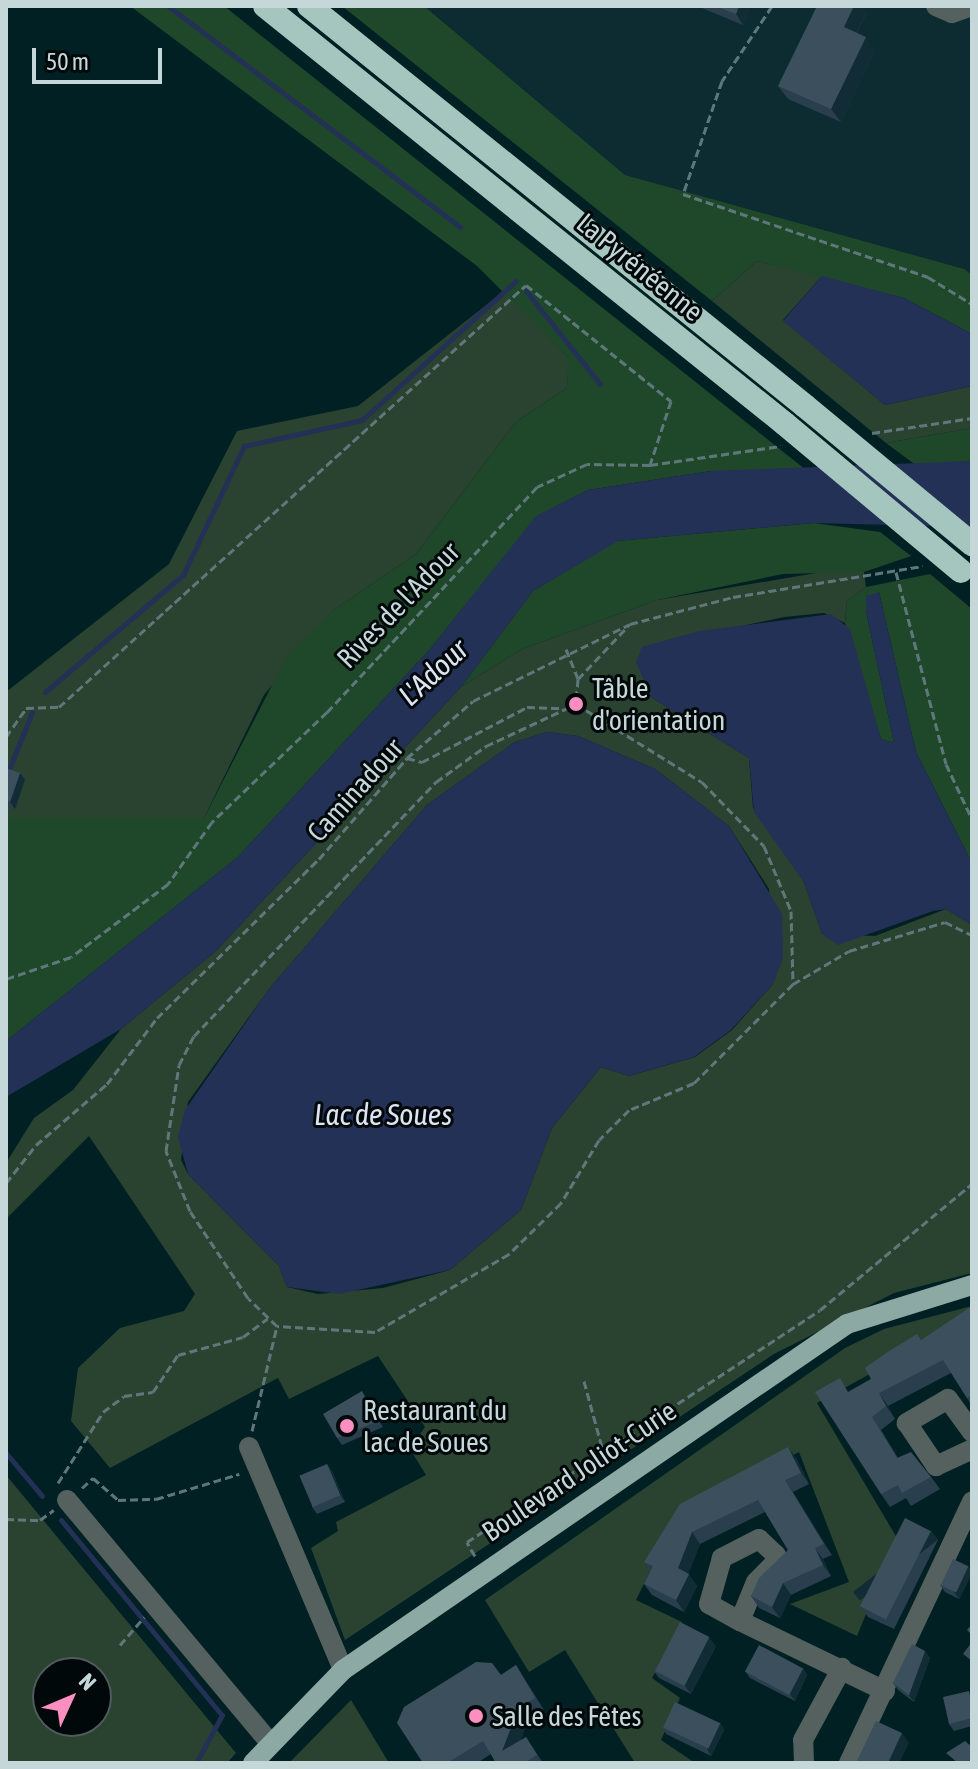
<!DOCTYPE html>
<meta charset="utf-8">
<style>
body{margin:0}
#map{position:relative;width:978px;height:1769px;overflow:hidden;background:#002024;font-family:"Asap Condensed",sans-serif}
div>[style]{position:absolute}
.built>*{inset:0;background:#0c2c31}
.green>*{inset:0;background:#2a4230}
.forest>*{inset:0;background:#1f482b}
.water>*{inset:0;background:#223155}
.stream>*{height:5px;margin:-2.5px;padding:0 2.5px;transform-origin:2.5px;border-radius:2.5px;background:#223155}
.path>*{height:3px;margin-top:-1.5px;transform-origin:0;background:repeating-linear-gradient(90deg,#5e777b 0 8px,transparent 0 12px)}
.minor>*{height:20px;margin:-10px;padding:0 10px;transform-origin:10px;border-radius:10px;background:#54615e}
.major>*{height:20px;margin:-10px;padding:0 10px;transform-origin:10px;border-radius:10px;background:#8da9a3}
.highway>*{height:24px;margin:-12px;padding:0 12px;transform-origin:12px;border-radius:12px;background:#a4c6be}
.highway-bridge>*{height:24px;margin:-12px;padding:0 12px;transform-origin:12px;border-radius:12px;background:#a4c6be}
.wall>*{inset:0;background:#2a3f4d}
.shaded-wall>*{inset:0;background:#122c36;transform-origin:0 0}
.building>*{inset:0;background:#3b505c;transform-origin:0 0}
.dots>*{width:22px;height:22px;translate:-50% -50%;box-sizing:border-box;border:4px solid #010809;border-radius:50%}
span{translate:-50% -50%;white-space:nowrap;text-align:center;line-height:1.15;-webkit-text-stroke:6px #010809;paint-order:stroke}
.street-label{font-size:28px;color:#c6d7da}
.poi-label{font-size:28px;color:#c6d7da}
.left{translate:0 -50%;text-align:left}
.water-label{font-size:30px;color:#dee4f2;font-style:italic}
.frame{position:absolute;inset:0;border:8px solid #c6d7da;pointer-events:none}
.north{position:absolute;left:32px;top:1657px;width:80px;height:80px;box-sizing:border-box;background:#010809;border:2px solid #505b5d;border-radius:50%;rotate:46deg;font-size:22px;font-weight:700;line-height:32px;text-align:center;color:#c6d7da}
.north::after{content:'';display:block;margin:auto;width:28px;height:36px;background:#fd8ec0;clip-path:polygon(50% 0,100% 100%,50% 72%,0 100%)}
.scale{position:absolute;left:32px;top:48px;width:130px;height:36px;box-sizing:border-box;border:4px solid #c6d7da;border-top:0;padding-left:10px;font-size:24px;line-height:28px;white-space:nowrap;color:#c6d7da;-webkit-text-stroke:6px #010809;paint-order:stroke}
</style>
<div id="map">
<div class="built">
<div style="clip-path:polygon(424px 6px,972px 6px,972px 275px,625px 175px)"></div>
</div>
<div class="green">
<div style="clip-path:polygon(757px 261px,822px 276px,783px 320px,885px 405px,972px 386px,972px 428px,886px 443px,712px 301px)"></div>
<div style="clip-path:polygon(504px 291px,569px 358px,567px 388px,516px 422px,416px 554px,334px 610px,264px 695px,204px 818px,6px 818px,6px 692px,169px 564px,237px 431px,358px 406px)"></div>
<div style="clip-path:polygon(evenodd,840px 569px,864px 572px,866px 587px,847px 601px,845px 623px,824px 613px,784px 617px,642px 647px,651px 697px,749px 758px,753px 808px,804px 882px,822px 934px,875px 936px,946px 909px,972px 925px,972px 1273px,894px 1293px,774px 1354px,345px 1640px,311px 1548px,338px 1531px,336px 1522px,426px 1475px,410px 1449px,425px 1427px,378px 1356px,289px 1399px,278px 1378px,110px 1468px,71px 1421px,78px 1368px,120px 1328px,184px 1311px,195px 1294px,89px 1136px,6px 1219px,6px 1163px,34px 1118px,73px 1090px,121px 1029px,216px 951px,461px 687px,522px 649px,657px 600px,840px 569px,547px 732px,578px 736px,655px 769px,729px 826px,769px 889px,773px 984px,732px 1030px,695px 1057px,629px 1076px,601px 1067px,552px 1128px,521px 1210px,450px 1270px,383px 1288px,318px 1294px,287px 1287px,279px 1266px,188px 1174px,181px 1160px,188px 1102px,269px 989px,427px 805px,515px 742px,547px 732px)"></div>
<div style="clip-path:polygon(972px 1306px,972px 1318px,817px 1403px,897px 1538px,857px 1636px,790px 1604px,849px 1582px,799px 1452px,679px 1513px,636px 1600px,682px 1622px,652px 1678px,680px 1698px,661px 1740px,695px 1763px,635px 1763px,565px 1650px,529px 1672px,485px 1600px,845px 1348px,884px 1329px)"></div>
<div style="clip-path:polygon(evenodd,6px 1475px,236px 1753px,227px 1763px,6px 1763px,6px 1475px,48px 1673px,96px 1673px,96px 1721px,48px 1721px,48px 1673px)"></div>
<div style="clip-path:polygon(351px 1700px,389px 1763px,289px 1763px)"></div>
</div>
<div class="forest">
<div style="clip-path:polygon(130px 6px,224px 6px,806px 470px,711px 471px,588px 490px,537px 516px,430px 649px,238px 857px,6px 1041px,6px 818px,204px 818px,288px 654px,334px 610px,416px 554px,516px 422px,567px 388px,568px 357px,477px 266px)"></div>
<div style="clip-path:polygon(342px 6px,424px 6px,625px 175px,964px 269px,972px 275px,972px 334px,904px 298px,757px 261px,712px 301px)"></div>
<div style="clip-path:polygon(972px 428px,972px 461px,917px 466px,886px 443px)"></div>
<div style="clip-path:polygon(814px 523px,880px 532px,911px 556px,864px 572px,783px 574px,657px 600px,522px 649px,461px 687px,533px 591px,617px 541px)"></div>
<div style="clip-path:polygon(930px 574px,972px 609px,972px 863px,916px 752px,879px 592px,866px 611px,894px 743px,881px 739px,845px 623px,847px 601px,866px 587px)"></div>
</div>
<div class="water">
<div style="clip-path:polygon(822px 276px,904px 298px,972px 334px,972px 386px,885px 405px,783px 321px)"></div>
<div style="clip-path:polygon(972px 461px,972px 527px,814px 523px,618px 541px,533px 591px,461px 687px,216px 951px,121px 1029px,6px 1097px,6px 1041px,238px 857px,430px 649px,536px 516px,588px 490px,711px 471px)"></div>
<div style="clip-path:polygon(879px 592px,916px 752px,972px 863px,972px 925px,946px 909px,933px 911px,838px 945px,822px 934px,804px 882px,754px 812px,749px 758px,651px 697px,636px 662px,642px 647px,699px 631px,831px 614px,850px 629px,881px 739px,894px 743px,866px 611px,866px 596px)"></div>
<div style="clip-path:polygon(547px 732px,578px 736px,655px 769px,729px 826px,782px 914px,783px 958px,773px 984px,731px 1030px,694px 1057px,629px 1076px,601px 1067px,552px 1128px,521px 1210px,450px 1270px,339px 1294px,287px 1287px,279px 1266px,188px 1174px,178px 1137px,185px 1110px,269px 989px,427px 805px,515px 742px)"></div>
</div>
<div class="stream">
<div style="left:168px;top:6px;width:366px;rotate:37.1deg"></div>
<div style="left:526px;top:291px;width:119px;rotate:51.5deg"></div>
<div style="left:45px;top:692px;width:181px;rotate:-40.3deg"></div>
<div style="left:183px;top:575px;width:143px;rotate:-64.7deg"></div>
<div style="left:244px;top:446px;width:121px;rotate:-12.4deg"></div>
<div style="left:362px;top:420px;width:207px;rotate:-42.1deg"></div>
<div style="left:6px;top:777px;width:70px;rotate:-68.2deg"></div>
<div style="left:6px;top:1453px;width:56px;rotate:50.1deg"></div>
<div style="left:61px;top:1520px;width:253px;rotate:50.5deg"></div>
<div style="left:222px;top:1715px;width:55px;rotate:118.4deg"></div>
</div>
<div class="path">
<div style="left:772px;top:6px;width:90px;rotate:123.7deg"></div>
<div style="left:722px;top:81px;width:120px;rotate:109deg"></div>
<div style="left:683px;top:194px;width:259px;rotate:18.7deg"></div>
<div style="left:928px;top:277px;width:52px;rotate:31.5deg"></div>
<div style="left:872px;top:433px;width:101px;rotate:-8.5deg"></div>
<div style="left:650px;top:465px;width:132px;rotate:-8.3deg"></div>
<div style="left:896px;top:572px;width:198px;rotate:75.4deg"></div>
<div style="left:946px;top:764px;width:61px;rotate:64.7deg"></div>
<div style="left:566px;top:649px;width:32px;rotate:68deg"></div>
<div style="left:578px;top:679px;width:25px;rotate:95deg"></div>
<div style="left:576px;top:704px;width:148px;rotate:31.8deg"></div>
<div style="left:702px;top:782px;width:89px;rotate:45.9deg"></div>
<div style="left:764px;top:846px;width:70px;rotate:67.4deg"></div>
<div style="left:791px;top:911px;width:73px;rotate:88.4deg"></div>
<div style="left:793px;top:984px;width:140px;rotate:135deg"></div>
<div style="left:694px;top:1083px;width:70px;rotate:157.4deg"></div>
<div style="left:629px;top:1110px;width:42px;rotate:135deg"></div>
<div style="left:599px;top:1140px;width:74px;rotate:121.1deg"></div>
<div style="left:561px;top:1203px;width:73px;rotate:135.6deg"></div>
<div style="left:509px;top:1254px;width:155px;rotate:149.8deg"></div>
<div style="left:375px;top:1332px;width:98px;rotate:-176.5deg"></div>
<div style="left:277px;top:1326px;width:40px;rotate:-136deg"></div>
<div style="left:248px;top:1298px;width:105px;rotate:-123.7deg"></div>
<div style="left:190px;top:1211px;width:65px;rotate:-111.8deg"></div>
<div style="left:166px;top:1151px;width:87px;rotate:-81.4deg"></div>
<div style="left:179px;top:1065px;width:33px;rotate:-63deg"></div>
<div style="left:194px;top:1036px;width:351px;rotate:-46.4deg"></div>
<div style="left:436px;top:782px;width:62px;rotate:-35.8deg"></div>
<div style="left:486px;top:746px;width:99px;rotate:-25deg"></div>
<div style="left:578px;top:679px;width:74px;rotate:-46.6deg"></div>
<div style="left:6px;top:737px;width:35px;rotate:-55deg"></div>
<div style="left:26px;top:708px;width:33px;rotate:-2deg"></div>
<div style="left:59px;top:707px;width:629px;rotate:-42.1deg"></div>
<div style="left:526px;top:285px;width:186px;rotate:38.7deg"></div>
<div style="left:671px;top:401px;width:67px;rotate:108.2deg"></div>
<div style="left:650px;top:465px;width:63px;rotate:-179.1deg"></div>
<div style="left:587px;top:464px;width:55px;rotate:155.3deg"></div>
<div style="left:537px;top:487px;width:308px;rotate:133deg"></div>
<div style="left:327px;top:712px;width:159px;rotate:136.3deg"></div>
<div style="left:212px;top:822px;width:76px;rotate:125.4deg"></div>
<div style="left:168px;top:884px;width:121px;rotate:143deg"></div>
<div style="left:71px;top:957px;width:69px;rotate:161.3deg"></div>
<div style="left:407px;top:758px;width:16px;rotate:15deg"></div>
<div style="left:422px;top:762px;width:119px;rotate:-27.6deg"></div>
<div style="left:527px;top:707px;width:35px;rotate:2deg"></div>
<div style="left:793px;top:984px;width:65px;rotate:-30.5deg"></div>
<div style="left:849px;top:951px;width:100px;rotate:-16.8deg"></div>
<div style="left:945px;top:922px;width:30px;rotate:26deg"></div>
<div style="left:6px;top:1183px;width:48px;rotate:-51.7deg"></div>
<div style="left:36px;top:1145px;width:94px;rotate:-40.7deg"></div>
<div style="left:107px;top:1084px;width:83px;rotate:-52.9deg"></div>
<div style="left:157px;top:1018px;width:227px;rotate:-44.5deg"></div>
<div style="left:319px;top:859px;width:134px;rotate:-48.9deg"></div>
<div style="left:407px;top:758px;width:87px;rotate:-40.8deg"></div>
<div style="left:473px;top:701px;width:175px;rotate:-26.1deg"></div>
<div style="left:630px;top:624px;width:106px;rotate:-14.7deg"></div>
<div style="left:733px;top:597px;width:192px;rotate:-9.3deg"></div>
<div style="left:584px;top:1381px;width:73px;rotate:74.8deg"></div>
<div style="left:252px;top:1431px;width:108px;rotate:-76.6deg"></div>
<div style="left:58px;top:1483px;width:84px;rotate:-57.6deg"></div>
<div style="left:103px;top:1412px;width:26px;rotate:-37deg"></div>
<div style="left:124px;top:1396px;width:29px;rotate:-8deg"></div>
<div style="left:153px;top:1392px;width:45px;rotate:-56deg"></div>
<div style="left:178px;top:1355px;width:67px;rotate:-15.5deg"></div>
<div style="left:243px;top:1337px;width:31px;rotate:-37deg"></div>
<div style="left:82px;top:1488px;width:15px;rotate:-42deg"></div>
<div style="left:93px;top:1478px;width:33px;rotate:41deg"></div>
<div style="left:118px;top:1500px;width:38px;rotate:-2deg"></div>
<div style="left:156px;top:1499px;width:87px;rotate:-16.8deg"></div>
<div style="left:6px;top:1519px;width:34px;rotate:2deg"></div>
<div style="left:40px;top:1520px;width:17px;rotate:-36deg"></div>
<div style="left:475px;top:1556px;width:16px;rotate:-120deg"></div>
<div style="left:467px;top:1542px;width:422px;rotate:-33.3deg"></div>
<div style="left:820px;top:1310px;width:197px;rotate:-39.7deg"></div>
<div style="left:120px;top:1645px;width:37px;rotate:-49deg"></div>
</div>
<div class="minor">
<div style="left:936px;top:6px;width:17px;rotate:24deg"></div>
<div style="left:952px;top:13px;width:21px;rotate:-19deg"></div>
<div style="left:972px;top:1432px;width:41px;rotate:-126deg"></div>
<div style="left:948px;top:1399px;width:48px;rotate:149.7deg"></div>
<div style="left:907px;top:1423px;width:52px;rotate:56deg"></div>
<div style="left:936px;top:1466px;width:40px;rotate:-25deg"></div>
<div style="left:249px;top:1447px;width:242px;rotate:67.1deg"></div>
<div style="left:67px;top:1500px;width:318px;rotate:50.1deg"></div>
<div style="left:740px;top:1621px;width:42px;rotate:-67.7deg"></div>
<div style="left:756px;top:1582px;width:25px;rotate:-45deg"></div>
<div style="left:774px;top:1564px;width:9px;rotate:-77deg"></div>
<div style="left:776px;top:1555px;width:23px;rotate:-137deg"></div>
<div style="left:759px;top:1539px;width:42px;rotate:152.8deg"></div>
<div style="left:722px;top:1558px;width:48px;rotate:105.8deg"></div>
<div style="left:709px;top:1604px;width:35px;rotate:29deg"></div>
<div style="left:740px;top:1621px;width:161px;rotate:25.8deg"></div>
<div style="left:804px;top:1763px;width:23px;rotate:-92deg"></div>
<div style="left:803px;top:1740px;width:82px;rotate:-61.6deg"></div>
<div style="left:849px;top:1763px;width:289px;rotate:-64.8deg"></div>
</div>
<div class="major">
<div style="left:253px;top:1763px;width:129px;rotate:-45.9deg"></div>
<div style="left:343px;top:1670px;width:611px;rotate:-34.47deg"></div>
<div style="left:847px;top:1324px;width:131px;rotate:-17.3deg"></div>
</div>
<div class="highway">
<div style="left:265px;top:6px;width:667px;rotate:38.79deg"></div>
<div style="left:309px;top:6px;width:637px;rotate:38.88deg"></div>
</div>
<div class="highway-bridge">
<div style="left:805px;top:406px;width:217px;rotate:39.6deg"></div>
<div style="left:785px;top:424px;width:229px;rotate:39.9deg"></div>
</div>
<div class="wall">
<div style="clip-path:polygon(697px 6px,750px 6px,743px 25px)"></div>
<div style="clip-path:polygon(867px 12px,857px 33px,875px 50px,841px 122px,788px 99px,778px 86px)"></div>
<div style="clip-path:polygon(6px 768px,20px 773px,25px 780px,15px 809px,6px 806px)"></div>
<div style="clip-path:polygon(972px 1306px,972px 1406px,951px 1373px,888px 1406px,895px 1419px,881px 1430px,898px 1458px,931px 1477px,940px 1489px,911px 1506px,906px 1498px,890px 1507px,881px 1494px,849px 1392px,871px 1379px,922px 1340px)"></div>
<div style="clip-path:polygon(366px 1398px,383px 1427px,342px 1445px,337px 1438px)"></div>
<div style="clip-path:polygon(796px 1458px,809px 1484px,793px 1492px,832px 1555px,823px 1559px,831px 1576px,791px 1595px,780px 1618px,759px 1608px,751px 1596px,788px 1550px,765px 1512px,700px 1544px,688px 1574px,697px 1586px,684px 1612px,652px 1595px,644px 1584px,650px 1571px,644px 1562px)"></div>
<div style="clip-path:polygon(327px 1464px,332px 1471px,345px 1502px,317px 1514px,312px 1507px)"></div>
<div style="clip-path:polygon(931px 1531px,938px 1540px,894px 1629px,868px 1617px,861px 1607px)"></div>
<div style="clip-path:polygon(968px 1566px,972px 1573px,959px 1599px,945px 1592px,940px 1585px)"></div>
<div style="clip-path:polygon(716px 1646px,691px 1694px,659px 1678px,652px 1669px)"></div>
<div style="clip-path:polygon(925px 1651px,930px 1658px,914px 1702px,898px 1690px,893px 1683px)"></div>
<div style="clip-path:polygon(516px 1665px,544px 1710px,528px 1720px,520px 1741px,526px 1737px,543px 1763px,496px 1763px,491px 1754px,477px 1763px,423px 1763px,501px 1675px)"></div>
<div style="clip-path:polygon(803px 1668px,807px 1675px,795px 1701px,750px 1678px,745px 1671px)"></div>
<div style="clip-path:polygon(972px 1695px,972px 1726px,954px 1731px,949px 1724px)"></div>
<div style="clip-path:polygon(720px 1723px,724px 1730px,711px 1756px,666px 1734px,662px 1727px)"></div>
</div>
<div class="shaded-wall">
<div style="clip-path:polygon(739px 6px,750px 6px,743px 25px,736px 14px)"></div>
<div style="clip-path:polygon(854px 6px,862px 6px,867px 12px,853px 40px,844px 27px)"></div>
<div style="clip-path:polygon(866px 37px,875px 50px,841px 122px,831px 109px)"></div>
<div style="clip-path:polygon(20px 773px,25px 780px,15px 809px,10px 802px)"></div>
<div style="clip-path:polygon(879px 1393px,888px 1406px,895px 1419px,886px 1406px)"></div>
<div style="clip-path:polygon(788px 1447px,796px 1458px,809px 1484px,801px 1473px)"></div>
<div style="clip-path:polygon(327px 1464px,332px 1471px,345px 1502px,340px 1495px)"></div>
<div style="clip-path:polygon(785px 1480px,793px 1492px,832px 1555px,824px 1544px)"></div>
<div style="left:931px;top:1531px;width:11px;height:99px;rotate:52deg"></div>
<div style="clip-path:polygon(692px 1532px,700px 1544px,686px 1580px,678px 1568px)"></div>
<div style="clip-path:polygon(815px 1548px,823px 1559px,831px 1576px,823px 1565px)"></div>
<div style="clip-path:polygon(968px 1566px,972px 1573px,959px 1599px,954px 1592px)"></div>
<div style="clip-path:polygon(689px 1574px,697px 1586px,684px 1612px,676px 1600px)"></div>
<div style="clip-path:polygon(783px 1583px,791px 1595px,780px 1618px,772px 1607px)"></div>
<div style="clip-path:polygon(709px 1637px,716px 1646px,691px 1694px,684px 1685px)"></div>
<div style="clip-path:polygon(925px 1651px,930px 1658px,914px 1702px,909px 1695px)"></div>
<div style="clip-path:polygon(803px 1668px,807px 1675px,795px 1701px,790px 1694px)"></div>
<div style="clip-path:polygon(519px 1707px,528px 1720px,512px 1763px,502px 1751px)"></div>
<div style="clip-path:polygon(720px 1723px,724px 1730px,711px 1756px,707px 1749px)"></div>
<div style="clip-path:polygon(902px 1733px,909px 1743px,899px 1763px,888px 1763px)"></div>
</div>
<div class="building">
<div style="clip-path:polygon(715px 6px,739px 6px,736px 14px)"></div>
<div style="clip-path:polygon(817px 6px,854px 6px,844px 27px,866px 37px,831px 109px,778px 86px)"></div>
<div style="clip-path:polygon(6px 768px,20px 773px,10px 802px,6px 800px)"></div>
<div style="clip-path:polygon(972px 1306px,972px 1395px,967px 1398px,943px 1360px,879px 1393px,886px 1406px,872px 1417px,897px 1458px,911px 1452px,931px 1477px,902px 1493px,898px 1485px,881px 1494px,815px 1392px,840px 1378px,848px 1392px,871px 1379px,865px 1368px,886px 1353px,917px 1334px,921px 1340px)"></div>
<div style="clip-path:polygon(362px 1391px,378px 1421px,337px 1438px,323px 1414px)"></div>
<div style="clip-path:polygon(788px 1447px,801px 1473px,785px 1480px,824px 1544px,815px 1548px,823px 1565px,783px 1583px,772px 1607px,751px 1596px,759px 1578px,788px 1550px,758px 1500px,692px 1532px,678px 1568px,689px 1574px,676px 1600px,644px 1584px,653px 1566px,644px 1562px,680px 1504px)"></div>
<div style="left:327px;top:1464px;width:34px;height:30px;rotate:67deg"></div>
<div style="left:905px;top:1518px;width:29px;height:99px;rotate:27deg"></div>
<div style="left:953px;top:1559px;width:17px;height:29px;rotate:25deg"></div>
<div style="left:680px;top:1622px;width:33px;height:55px;rotate:27deg"></div>
<div style="clip-path:polygon(972px 1624px,972px 1635px,967px 1630px)"></div>
<div style="clip-path:polygon(972px 1642px,972px 1661px,963px 1654px)"></div>
<div style="clip-path:polygon(912px 1644px,925px 1651px,909px 1695px,893px 1683px)"></div>
<div style="left:759px;top:1645px;width:50px;height:30px;rotate:28deg"></div>
<div style="clip-path:polygon(476px 1662px,492px 1663px,501px 1675px,516px 1665px,535px 1698px,519px 1707px,502px 1751px,526px 1737px,537px 1755px,524px 1763px,496px 1763px,483px 1741px,447px 1763px,423px 1763px,397px 1723px,404px 1707px)"></div>
<div style="clip-path:polygon(969px 1691px,972px 1705px,972px 1718px,949px 1724px,943px 1697px)"></div>
<div style="left:675px;top:1702px;width:50px;height:28px;rotate:25deg"></div>
<div style="clip-path:polygon(876px 1721px,902px 1733px,888px 1763px,856px 1763px)"></div>
<div style="clip-path:polygon(965px 1741px,972px 1747px,972px 1763px,958px 1763px,946px 1753px)"></div>
</div>
<div class="dots">
<div style="left:576px;top:704px;background:#fd8ec0"></div>
<div style="left:347px;top:1426px;background:#fd8ec0"></div>
<div style="left:476px;top:1716px;background:#fd8ec0"></div>
</div>
<div class="street-label">
<span style="left:640px;top:267px;rotate:39deg">La Pyrénéenne</span>
<span style="left:398px;top:605px;rotate:-46deg">Rives de l'Adour</span>
<span style="left:355px;top:790px;rotate:-48deg">Caminadour</span>
<span style="left:579px;top:1471px;rotate:-34deg">Boulevard Joliot-Curie</span>
</div>
<div class="poi-label">
<span class="left" style="left:592px;top:704px">Tâble<br>d'orientation</span>
<span class="left" style="left:363px;top:1426px">Restaurant du<br>lac de Soues</span>
<span class="left" style="left:492px;top:1716px">Salle des Fêtes</span>
</div>
<div class="water-label">
<span style="left:433px;top:672px;rotate:-43deg">L'Adour</span>
<span style="left:383px;top:1114px">Lac de Soues</span>
</div>
<div class="frame"></div>
<div class="north">N</div>
<div class="scale">50 m</div>
</div>
